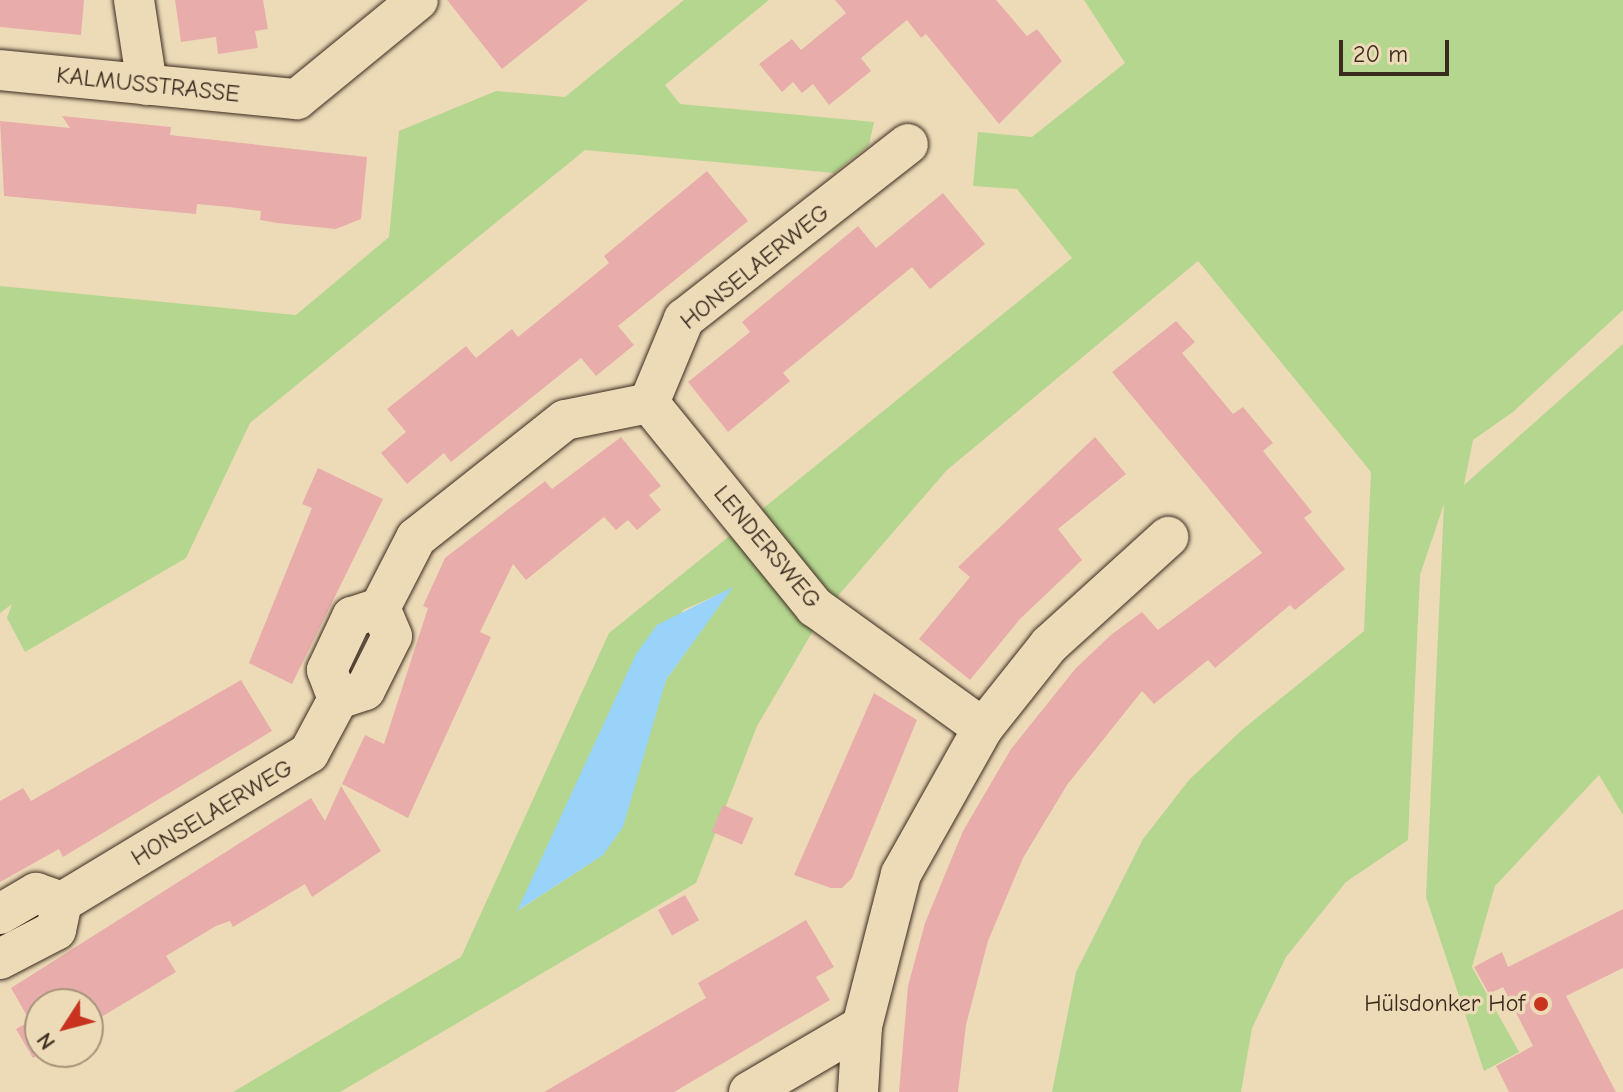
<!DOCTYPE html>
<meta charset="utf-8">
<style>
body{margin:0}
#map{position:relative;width:1623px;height:1092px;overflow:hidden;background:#eddbb8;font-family:"Comic Neue",sans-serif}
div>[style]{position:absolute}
.green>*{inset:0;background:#b4d68f}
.water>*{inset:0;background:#99d3f9}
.building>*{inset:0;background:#e8adab;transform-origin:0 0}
.roads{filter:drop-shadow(0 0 2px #3b2a1e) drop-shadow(0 0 2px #3b2a1e)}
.street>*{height:40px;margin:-20px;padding:0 20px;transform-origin:20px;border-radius:20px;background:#eddbb8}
.dots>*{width:22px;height:22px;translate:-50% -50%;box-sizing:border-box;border:4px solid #eddbb8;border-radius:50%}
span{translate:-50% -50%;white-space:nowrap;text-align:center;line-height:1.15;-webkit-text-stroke:7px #eddbb8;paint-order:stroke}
.street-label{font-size:24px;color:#3b2a1e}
.poi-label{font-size:24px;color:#3b2a1e}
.right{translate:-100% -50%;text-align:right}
.north{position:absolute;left:24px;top:988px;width:80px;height:80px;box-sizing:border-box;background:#eddbb8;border:2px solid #a6947a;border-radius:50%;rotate:234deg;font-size:22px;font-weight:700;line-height:32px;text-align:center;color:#3b2a1e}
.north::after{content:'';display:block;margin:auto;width:28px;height:36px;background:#c8321e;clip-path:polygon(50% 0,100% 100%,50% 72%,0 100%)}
.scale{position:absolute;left:1339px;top:40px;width:110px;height:36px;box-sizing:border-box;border:4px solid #3b2a1e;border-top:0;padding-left:10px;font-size:24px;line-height:28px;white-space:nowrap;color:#3b2a1e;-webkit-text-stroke:6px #eddbb8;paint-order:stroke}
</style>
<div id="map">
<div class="green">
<div style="clip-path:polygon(684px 0,769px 0,665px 85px,680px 104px,874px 122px,869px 145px,834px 173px,585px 150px,250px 423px,186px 558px,25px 652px,7px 618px,12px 604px,0 613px,0 286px,296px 315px,389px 237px,399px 131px,496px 91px,565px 97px)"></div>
<div style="clip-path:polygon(1084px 0,1623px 0,1623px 310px,1513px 412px,1473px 440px,1464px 485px,1623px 344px,1623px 815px,1599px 775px,1495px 886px,1472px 967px,1519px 1052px,1484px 1071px,1426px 897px,1444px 504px,1420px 575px,1408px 840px,1346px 882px,1286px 957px,1252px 1028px,1241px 1092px,1052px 1092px,1076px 972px,1143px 839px,1189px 780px,1243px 729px,1364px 631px,1371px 472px,1198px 261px,947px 470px,830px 605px,755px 515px,1072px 258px,1017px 189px,973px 186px,978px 132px,1032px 137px,1125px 63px)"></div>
<div style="clip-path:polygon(evenodd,737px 530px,816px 626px,757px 726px,696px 883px,340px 1092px,233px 1092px,461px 957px,609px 633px,737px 530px,731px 589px,666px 680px,603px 855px,519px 910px,683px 610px,731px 589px)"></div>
</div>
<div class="water">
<div style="clip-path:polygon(733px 587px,666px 680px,623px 827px,603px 855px,517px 911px,636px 654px,657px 625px)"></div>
</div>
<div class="building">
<div style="clip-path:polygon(0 0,84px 0,81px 35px,0 27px)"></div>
<div style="clip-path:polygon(175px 0,263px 0,268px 29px,255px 31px,258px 48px,218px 54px,216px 37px,181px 42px)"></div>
<div style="clip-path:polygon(447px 0,588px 0,502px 69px)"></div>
<div style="clip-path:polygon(835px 0,996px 0,1027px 36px,1037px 29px,1062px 61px,999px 124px,926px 34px,921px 38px,907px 20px,861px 58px,871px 71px,829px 105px,813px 84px,802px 93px,793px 82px,782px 92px,759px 64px,792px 39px,801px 50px,846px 13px)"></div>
<div style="clip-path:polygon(62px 116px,171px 127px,170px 135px,367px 157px,361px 219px,336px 229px,277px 223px,260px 220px,261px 211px,229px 207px,197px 204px,196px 214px,4px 196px,0 121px,70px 128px)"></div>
<div style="clip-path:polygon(707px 171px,748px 221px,618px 326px,634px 345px,596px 376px,581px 358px,451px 462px,444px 453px,407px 484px,381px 453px,406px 432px,387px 409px,466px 346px,476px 358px,512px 329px,518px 337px,609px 263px,604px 256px)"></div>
<div style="clip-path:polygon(943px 193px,985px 244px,930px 289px,912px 267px,783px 373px,790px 381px,728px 432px,688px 382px,750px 332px,742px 322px,858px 226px,876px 248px)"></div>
<div style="clip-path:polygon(1176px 321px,1195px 342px,1182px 353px,1233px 414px,1243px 407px,1273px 443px,1263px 451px,1312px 512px,1304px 518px,1345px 569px,1295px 610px,1290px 605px,1215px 668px,1208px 660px,1154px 704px,1142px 691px,1067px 785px,1023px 858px,988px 941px,966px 1025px,958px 1092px,899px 1092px,908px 986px,925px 923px,963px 831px,1011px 749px,1076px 668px,1112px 634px,1142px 612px,1158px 630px,1262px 553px,1112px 372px)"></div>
<div style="clip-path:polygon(621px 437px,661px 486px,649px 495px,661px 510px,637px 530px,628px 520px,616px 530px,604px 517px,526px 580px,513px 564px,480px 632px,491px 637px,408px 818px,342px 784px,365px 735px,384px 744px,428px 608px,423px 606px,445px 558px,545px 481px,552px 489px)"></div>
<div style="clip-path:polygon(1095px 437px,1126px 474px,1058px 529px,1082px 560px,1020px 619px,970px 680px,919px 639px,970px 577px,958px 567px)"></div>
<div style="clip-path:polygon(318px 468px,383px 499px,292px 684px,249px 663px,312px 508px,302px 504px)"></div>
<div style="clip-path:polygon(241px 680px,272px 731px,63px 857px,59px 849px,0 882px,0 801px,23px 788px,31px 801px)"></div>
<div style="clip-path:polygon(874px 693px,917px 720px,852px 878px,842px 888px,831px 888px,794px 875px)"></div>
<div style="clip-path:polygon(341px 786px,381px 851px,312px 897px,305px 884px,233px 927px,230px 921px,216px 926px,166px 956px,176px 972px,88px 1025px,88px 1004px,40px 1004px,42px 1052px,33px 1058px,16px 1029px,30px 1021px,11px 988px,311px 798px,325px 821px)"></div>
<div style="left:723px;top:805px;width:33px;height:29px;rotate:23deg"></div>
<div style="left:685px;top:895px;width:29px;height:31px;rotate:61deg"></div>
<div style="clip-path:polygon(1623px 909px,1623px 968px,1566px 996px,1616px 1092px,1509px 1092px,1496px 1066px,1533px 1046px,1503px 987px,1489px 994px,1474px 967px,1502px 952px,1508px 967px)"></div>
<div style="clip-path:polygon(806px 920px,834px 967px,816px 977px,830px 1000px,674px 1092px,544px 1092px,706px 998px,698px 983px)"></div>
</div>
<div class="roads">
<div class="street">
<div style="left:134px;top:0;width:86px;rotate:81.3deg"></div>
<div style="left:0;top:70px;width:298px;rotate:5.6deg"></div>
<div style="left:297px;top:99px;width:156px;rotate:-39.3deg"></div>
<div style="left:649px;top:403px;width:263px;rotate:50.9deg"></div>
<div style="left:815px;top:607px;width:207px;rotate:35.8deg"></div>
<div style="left:338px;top:699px;width:31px;rotate:-111deg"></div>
<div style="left:327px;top:670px;width:59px;rotate:-64.7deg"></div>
<div style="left:352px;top:617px;width:29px;rotate:-18deg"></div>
<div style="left:0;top:914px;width:42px;rotate:-30.3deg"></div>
<div style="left:36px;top:893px;width:28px;rotate:19deg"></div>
<div style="left:0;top:959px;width:63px;rotate:-27.4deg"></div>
<div style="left:56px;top:930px;width:29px;rotate:-78deg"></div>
<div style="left:62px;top:902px;width:288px;rotate:-31.1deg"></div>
<div style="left:309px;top:753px;width:61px;rotate:-61.8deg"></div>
<div style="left:338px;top:699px;width:28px;rotate:-18deg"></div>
<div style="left:365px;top:690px;width:60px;rotate:-63.4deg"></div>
<div style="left:392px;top:636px;width:30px;rotate:-113deg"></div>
<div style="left:380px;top:608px;width:79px;rotate:-62.8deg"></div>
<div style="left:416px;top:538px;width:190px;rotate:-38.4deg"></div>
<div style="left:565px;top:420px;width:86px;rotate:-11.4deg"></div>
<div style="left:649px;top:403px;width:91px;rotate:-67.4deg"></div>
<div style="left:684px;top:319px;width:284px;rotate:-38deg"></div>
<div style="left:749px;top:1092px;width:131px;rotate:-30.3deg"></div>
<div style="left:858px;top:1092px;width:66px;rotate:-86.5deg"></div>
<div style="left:862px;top:1026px;width:157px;rotate:-75.6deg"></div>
<div style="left:901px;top:874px;width:167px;rotate:-60.7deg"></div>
<div style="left:983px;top:728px;width:106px;rotate:-51.5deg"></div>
<div style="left:1049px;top:645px;width:161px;rotate:-42.2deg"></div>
</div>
</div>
<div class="dots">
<div style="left:1541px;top:1004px;background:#c8321e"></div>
</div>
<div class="street-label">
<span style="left:148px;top:85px;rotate:6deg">KALMUSSTRASSE</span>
<span style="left:755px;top:267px;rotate:-39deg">HONSELAERWEG</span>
<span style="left:767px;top:547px;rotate:50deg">LENDERSWEG</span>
<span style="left:212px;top:813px;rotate:-31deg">HONSELAERWEG</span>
</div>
<div class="poi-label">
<span class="right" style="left:1525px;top:1004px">Hülsdonker Hof</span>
</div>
<div class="north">N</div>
<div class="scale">20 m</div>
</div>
